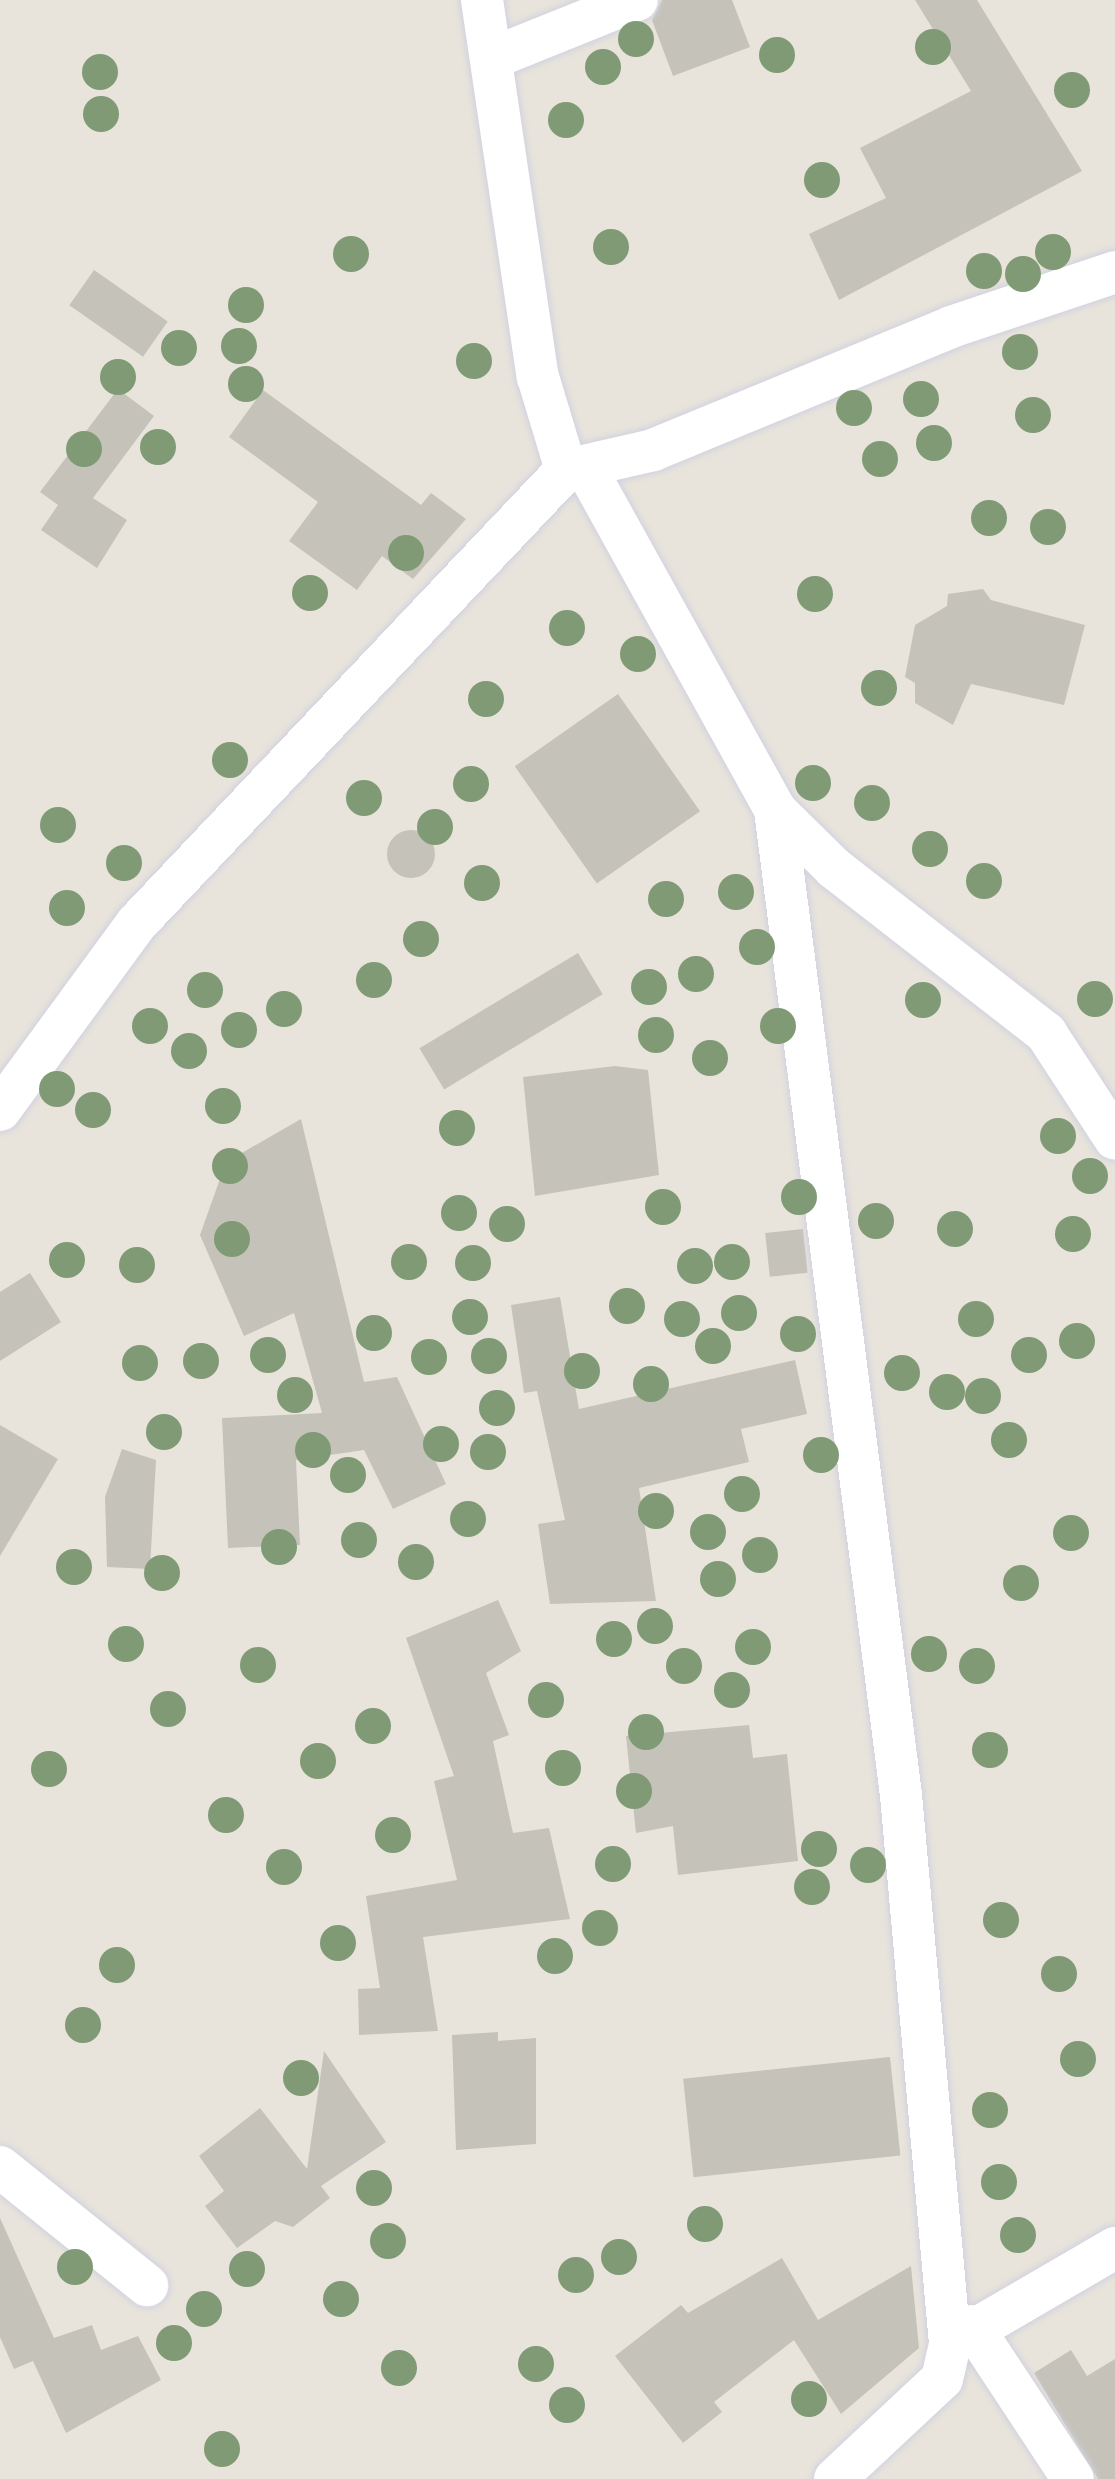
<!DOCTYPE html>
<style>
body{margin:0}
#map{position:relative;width:1115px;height:2479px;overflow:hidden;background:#e9e4db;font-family:Cabin,sans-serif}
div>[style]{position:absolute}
.building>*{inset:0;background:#c5c2ba;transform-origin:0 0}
.round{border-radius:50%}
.roads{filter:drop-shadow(0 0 3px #d1d2e0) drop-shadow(0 0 3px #d1d2e0)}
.street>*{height:42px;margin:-21px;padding:0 21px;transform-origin:21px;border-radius:21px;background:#fff}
.trees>*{width:36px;height:36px;margin:-18px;border-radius:50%;background:#7f9a74}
span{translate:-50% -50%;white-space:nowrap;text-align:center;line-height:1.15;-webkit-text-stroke:12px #fff;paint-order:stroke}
</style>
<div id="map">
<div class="building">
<div style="clip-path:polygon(662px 0,732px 0,750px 47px,673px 76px,652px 20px)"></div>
<div style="clip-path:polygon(915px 0,977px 0,1082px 171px,839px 300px,809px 234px,886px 198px,860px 148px,971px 91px)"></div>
<div style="left:94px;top:270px;width:90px;height:43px;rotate:35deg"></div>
<div style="clip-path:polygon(118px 389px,154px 416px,93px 498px,127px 520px,97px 568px,41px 530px,58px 505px,40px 492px)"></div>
<div style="clip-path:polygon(263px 390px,421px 505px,431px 493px,466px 519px,413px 579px,382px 556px,357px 590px,289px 541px,318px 502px,229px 437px)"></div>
<div style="clip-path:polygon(983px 589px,991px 600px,1085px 625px,1064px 705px,971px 684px,953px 725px,915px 703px,915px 683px,905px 677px,915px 625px,947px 606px,948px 594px)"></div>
<div style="left:618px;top:694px;width:143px;height:126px;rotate:55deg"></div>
<div class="round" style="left:387px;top:830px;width:48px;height:48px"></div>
<div style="left:578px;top:953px;width:48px;height:185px;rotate:59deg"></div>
<div style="clip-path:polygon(615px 1066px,648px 1070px,659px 1175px,535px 1196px,523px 1077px)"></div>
<div style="clip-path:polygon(301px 1119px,364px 1382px,397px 1377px,446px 1484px,393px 1509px,364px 1450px,296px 1460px,300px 1545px,228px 1548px,222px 1418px,322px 1413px,294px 1313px,244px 1336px,200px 1235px,226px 1162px)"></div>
<div style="left:803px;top:1229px;width:44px;height:38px;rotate:84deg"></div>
<div style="clip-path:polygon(30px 1273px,61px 1322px,0 1361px,0 1292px)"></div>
<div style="clip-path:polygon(560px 1297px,579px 1409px,795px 1360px,807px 1414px,741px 1429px,749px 1462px,639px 1488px,656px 1601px,550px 1604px,538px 1524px,565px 1520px,537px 1391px,524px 1393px,511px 1305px)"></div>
<div style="clip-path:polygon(0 1425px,58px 1459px,0 1556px)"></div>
<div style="clip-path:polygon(122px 1449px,156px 1460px,150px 1569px,107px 1567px,105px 1497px)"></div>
<div style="clip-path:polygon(498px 1600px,521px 1651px,486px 1673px,509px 1735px,493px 1741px,513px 1833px,549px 1828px,570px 1919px,423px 1937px,438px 2031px,359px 2035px,358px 1989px,380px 1988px,366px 1896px,457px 1880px,434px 1781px,454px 1776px,406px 1638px)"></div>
<div style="clip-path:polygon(749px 1725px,753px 1758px,787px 1754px,798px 1861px,678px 1875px,673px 1826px,636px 1833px,626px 1736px)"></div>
<div style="clip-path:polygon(498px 2032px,498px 2041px,536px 2038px,536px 2144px,456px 2150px,452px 2035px)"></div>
<div style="clip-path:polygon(324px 2051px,386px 2142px,321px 2186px,330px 2198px,293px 2227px,275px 2221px,237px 2248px,205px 2206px,224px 2191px,199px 2156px,260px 2108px,307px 2169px)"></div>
<div style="left:890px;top:2057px;width:99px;height:208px;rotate:84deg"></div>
<div style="clip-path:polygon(0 2218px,54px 2338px,92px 2325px,101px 2350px,138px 2336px,161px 2380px,66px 2433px,33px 2361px,14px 2369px,0 2337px)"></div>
<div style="clip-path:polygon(782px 2258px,818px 2320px,911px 2266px,919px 2348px,841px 2414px,794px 2340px,714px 2402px,722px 2412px,683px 2443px,615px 2356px,681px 2305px,688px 2313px)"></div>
<div style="clip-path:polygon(1071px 2350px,1087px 2376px,1115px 2359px,1115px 2479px,1098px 2479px,1034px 2373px)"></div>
</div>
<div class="roads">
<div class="street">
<div style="left:482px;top:0;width:381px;rotate:81.6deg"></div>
<div style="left:538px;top:377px;width:97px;rotate:73.2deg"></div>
<div style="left:495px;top:57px;width:153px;rotate:-21.9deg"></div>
<div style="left:588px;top:472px;width:386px;rotate:61deg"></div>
<div style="left:775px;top:810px;width:83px;rotate:44.5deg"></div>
<div style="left:834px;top:868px;width:269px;rotate:37.9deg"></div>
<div style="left:1046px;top:1033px;width:126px;rotate:56.9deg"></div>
<div style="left:775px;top:810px;width:993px;rotate:82.71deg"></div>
<div style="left:901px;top:1795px;width:551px;rotate:84.9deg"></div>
<div style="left:0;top:1110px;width:232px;rotate:-53.8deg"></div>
<div style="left:137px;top:923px;width:624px;rotate:-46.56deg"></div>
<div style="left:566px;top:470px;width:89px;rotate:-12.9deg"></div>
<div style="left:653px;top:450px;width:322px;rotate:-22.4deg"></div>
<div style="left:951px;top:327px;width:173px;rotate:-18.5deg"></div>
<div style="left:0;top:2167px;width:189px;rotate:38.8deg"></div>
<div style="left:972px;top:2326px;width:183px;rotate:56.6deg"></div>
<div style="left:835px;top:2479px;width:146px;rotate:-43.1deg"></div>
<div style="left:942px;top:2379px;width:36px;rotate:-77deg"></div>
<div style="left:950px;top:2344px;width:191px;rotate:-30.2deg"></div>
</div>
</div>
<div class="trees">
<div style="left:636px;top:39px"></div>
<div style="left:933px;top:47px"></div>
<div style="left:777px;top:55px"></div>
<div style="left:603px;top:67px"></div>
<div style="left:100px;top:72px"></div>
<div style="left:1072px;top:90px"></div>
<div style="left:101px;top:114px"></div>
<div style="left:566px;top:120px"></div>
<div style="left:822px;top:180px"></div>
<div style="left:611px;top:247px"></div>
<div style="left:1053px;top:252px"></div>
<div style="left:351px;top:254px"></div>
<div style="left:984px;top:271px"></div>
<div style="left:1023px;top:274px"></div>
<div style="left:246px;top:305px"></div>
<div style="left:239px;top:346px"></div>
<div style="left:179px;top:348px"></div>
<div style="left:1020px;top:352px"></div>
<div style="left:474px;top:361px"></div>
<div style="left:118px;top:377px"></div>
<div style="left:246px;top:384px"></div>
<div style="left:921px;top:399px"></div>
<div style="left:854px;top:408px"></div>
<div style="left:1033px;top:415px"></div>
<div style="left:934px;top:443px"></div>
<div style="left:158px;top:447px"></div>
<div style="left:84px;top:449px"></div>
<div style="left:880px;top:459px"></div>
<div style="left:989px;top:518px"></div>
<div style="left:1048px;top:527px"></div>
<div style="left:406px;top:553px"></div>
<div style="left:310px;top:593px"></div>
<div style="left:815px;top:594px"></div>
<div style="left:567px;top:628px"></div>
<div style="left:638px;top:654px"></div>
<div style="left:879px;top:688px"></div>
<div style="left:486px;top:699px"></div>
<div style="left:230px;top:760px"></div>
<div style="left:813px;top:783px"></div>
<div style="left:471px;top:784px"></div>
<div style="left:364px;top:798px"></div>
<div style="left:872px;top:803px"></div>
<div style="left:58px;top:825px"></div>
<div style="left:435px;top:827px"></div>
<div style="left:930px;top:849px"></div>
<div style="left:124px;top:863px"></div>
<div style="left:984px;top:881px"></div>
<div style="left:482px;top:883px"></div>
<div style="left:736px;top:892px"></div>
<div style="left:666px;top:899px"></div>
<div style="left:67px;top:908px"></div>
<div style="left:421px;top:939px"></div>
<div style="left:757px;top:947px"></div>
<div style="left:696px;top:974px"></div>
<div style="left:374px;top:980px"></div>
<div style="left:649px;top:987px"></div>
<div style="left:205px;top:990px"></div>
<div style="left:1095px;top:999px"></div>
<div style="left:923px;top:1000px"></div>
<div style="left:284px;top:1009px"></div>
<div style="left:150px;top:1026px"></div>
<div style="left:778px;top:1026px"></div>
<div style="left:239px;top:1030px"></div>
<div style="left:656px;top:1035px"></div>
<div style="left:189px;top:1051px"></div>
<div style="left:710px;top:1058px"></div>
<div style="left:57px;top:1089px"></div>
<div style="left:223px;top:1106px"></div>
<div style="left:93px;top:1110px"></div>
<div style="left:457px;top:1128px"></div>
<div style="left:1058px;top:1136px"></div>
<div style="left:230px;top:1166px"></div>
<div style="left:1090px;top:1176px"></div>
<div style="left:799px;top:1197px"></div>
<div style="left:663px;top:1207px"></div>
<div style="left:459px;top:1213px"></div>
<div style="left:876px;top:1221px"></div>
<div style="left:507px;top:1224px"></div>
<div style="left:955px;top:1229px"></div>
<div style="left:1073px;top:1234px"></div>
<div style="left:232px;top:1239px"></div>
<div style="left:67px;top:1260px"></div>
<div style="left:409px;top:1262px"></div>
<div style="left:732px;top:1262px"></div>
<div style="left:473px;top:1263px"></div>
<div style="left:137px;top:1265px"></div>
<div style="left:695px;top:1266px"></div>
<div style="left:627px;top:1306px"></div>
<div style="left:739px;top:1313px"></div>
<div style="left:470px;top:1317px"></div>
<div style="left:682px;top:1319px"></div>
<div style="left:976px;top:1319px"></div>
<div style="left:374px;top:1333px"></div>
<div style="left:798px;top:1334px"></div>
<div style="left:1077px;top:1341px"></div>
<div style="left:713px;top:1346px"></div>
<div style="left:268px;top:1355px"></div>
<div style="left:1029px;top:1355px"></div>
<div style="left:489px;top:1356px"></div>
<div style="left:429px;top:1357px"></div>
<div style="left:201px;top:1361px"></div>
<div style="left:140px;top:1363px"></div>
<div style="left:582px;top:1371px"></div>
<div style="left:902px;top:1373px"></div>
<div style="left:651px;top:1384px"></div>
<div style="left:947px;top:1392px"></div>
<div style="left:295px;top:1395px"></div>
<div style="left:983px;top:1396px"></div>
<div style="left:497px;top:1408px"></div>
<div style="left:164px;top:1432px"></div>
<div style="left:1009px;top:1440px"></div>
<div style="left:441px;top:1444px"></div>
<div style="left:313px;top:1450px"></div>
<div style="left:488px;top:1452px"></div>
<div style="left:821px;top:1455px"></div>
<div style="left:348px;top:1475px"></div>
<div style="left:742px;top:1494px"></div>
<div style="left:656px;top:1511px"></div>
<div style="left:468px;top:1519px"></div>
<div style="left:708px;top:1532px"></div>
<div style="left:1071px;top:1533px"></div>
<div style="left:359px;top:1540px"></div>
<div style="left:279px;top:1547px"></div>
<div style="left:760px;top:1555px"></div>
<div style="left:416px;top:1562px"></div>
<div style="left:74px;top:1567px"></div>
<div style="left:162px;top:1573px"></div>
<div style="left:718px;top:1579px"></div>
<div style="left:1021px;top:1583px"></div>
<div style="left:655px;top:1626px"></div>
<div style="left:614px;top:1639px"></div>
<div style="left:126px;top:1644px"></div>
<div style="left:753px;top:1647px"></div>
<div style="left:929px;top:1654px"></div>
<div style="left:258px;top:1665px"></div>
<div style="left:684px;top:1666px"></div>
<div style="left:977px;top:1666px"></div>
<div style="left:732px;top:1690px"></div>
<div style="left:546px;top:1700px"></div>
<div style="left:168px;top:1709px"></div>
<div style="left:373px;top:1726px"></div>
<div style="left:646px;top:1732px"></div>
<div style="left:990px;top:1750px"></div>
<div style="left:318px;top:1761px"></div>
<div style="left:563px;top:1768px"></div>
<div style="left:49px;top:1769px"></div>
<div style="left:634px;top:1791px"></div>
<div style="left:226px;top:1815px"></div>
<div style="left:393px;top:1835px"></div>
<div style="left:819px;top:1849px"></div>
<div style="left:613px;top:1864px"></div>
<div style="left:868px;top:1865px"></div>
<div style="left:284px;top:1867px"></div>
<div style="left:812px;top:1887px"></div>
<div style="left:1001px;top:1920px"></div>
<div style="left:600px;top:1928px"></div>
<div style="left:338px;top:1943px"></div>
<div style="left:555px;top:1956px"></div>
<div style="left:117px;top:1965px"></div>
<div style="left:1059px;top:1974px"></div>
<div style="left:83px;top:2025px"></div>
<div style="left:1078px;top:2059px"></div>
<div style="left:301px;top:2078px"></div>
<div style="left:990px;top:2110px"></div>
<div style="left:999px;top:2182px"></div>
<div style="left:374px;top:2188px"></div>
<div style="left:705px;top:2224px"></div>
<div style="left:1018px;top:2235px"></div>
<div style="left:388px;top:2241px"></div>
<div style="left:619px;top:2257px"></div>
<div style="left:75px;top:2267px"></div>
<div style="left:247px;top:2269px"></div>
<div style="left:576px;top:2275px"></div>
<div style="left:341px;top:2299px"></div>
<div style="left:204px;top:2309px"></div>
<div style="left:174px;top:2343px"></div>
<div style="left:536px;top:2364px"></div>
<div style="left:399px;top:2368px"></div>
<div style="left:809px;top:2399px"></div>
<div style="left:567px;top:2405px"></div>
<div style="left:222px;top:2449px"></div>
</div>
</div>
